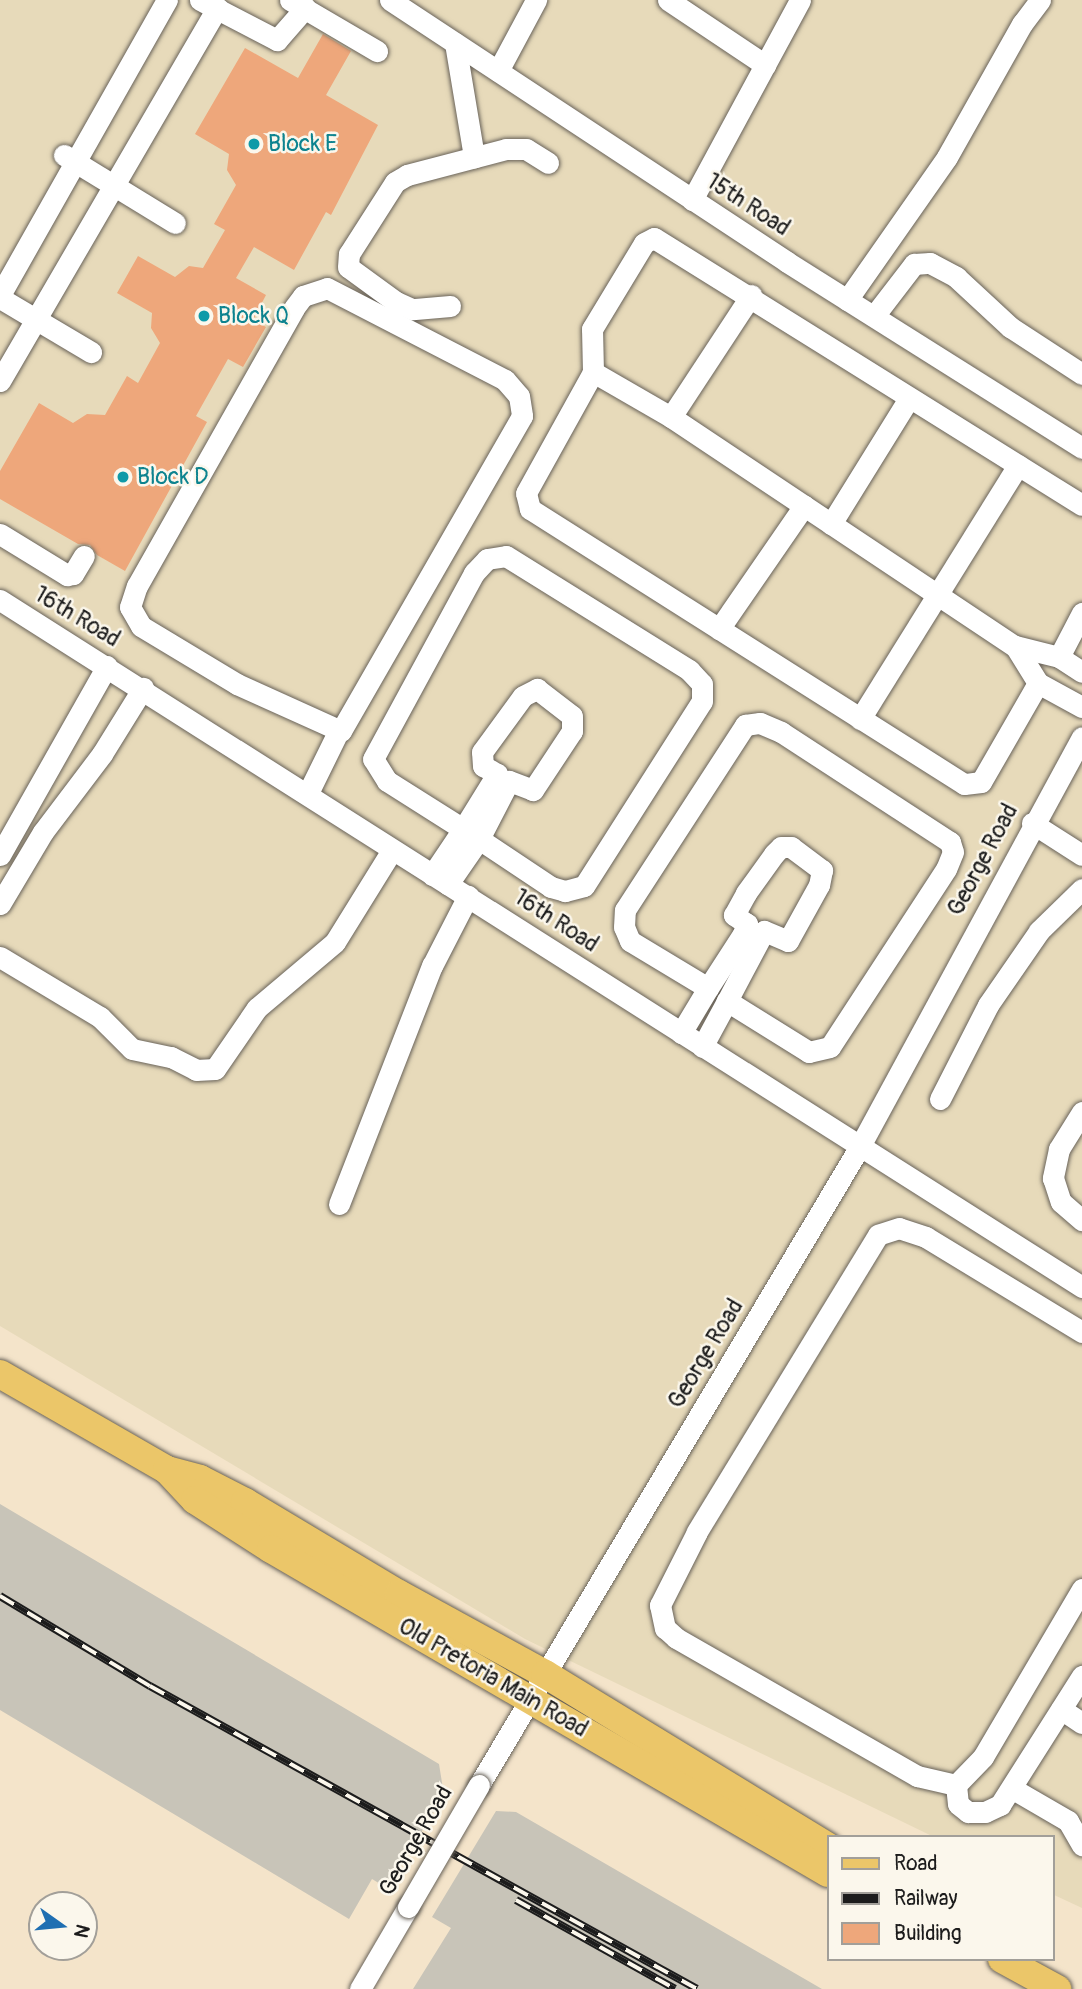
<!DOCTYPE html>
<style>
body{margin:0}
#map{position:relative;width:1082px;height:1989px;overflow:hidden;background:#f4e4ca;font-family:Pangolin,sans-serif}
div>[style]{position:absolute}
.built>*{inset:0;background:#e7daba}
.industrial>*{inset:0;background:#c8c4b8}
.building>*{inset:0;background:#eea77b}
.roads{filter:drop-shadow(0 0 2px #686259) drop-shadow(0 0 2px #686259)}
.minor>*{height:21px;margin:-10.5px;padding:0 10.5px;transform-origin:10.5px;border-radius:10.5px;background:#fff}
.major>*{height:28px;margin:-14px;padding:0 14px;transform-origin:14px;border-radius:14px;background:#ebc669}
.rail>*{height:8px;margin-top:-4px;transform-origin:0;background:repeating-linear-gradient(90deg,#fbf7ec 0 16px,#1c1c1c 0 32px);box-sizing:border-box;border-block:2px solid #1c1c1c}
.bridges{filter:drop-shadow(0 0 2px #686259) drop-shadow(0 0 2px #686259)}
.minor-bridge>*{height:21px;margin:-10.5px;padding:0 10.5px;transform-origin:10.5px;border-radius:10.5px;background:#fff}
.dots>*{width:19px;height:19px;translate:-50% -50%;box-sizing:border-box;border:4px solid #fbf7ec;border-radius:50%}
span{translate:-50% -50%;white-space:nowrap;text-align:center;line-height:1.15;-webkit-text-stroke:5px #fbf7ec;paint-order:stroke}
.culture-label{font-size:23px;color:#0d838f}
.left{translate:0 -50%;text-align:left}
.street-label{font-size:23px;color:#1c1c1c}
.legend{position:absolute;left:827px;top:1835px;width:228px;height:126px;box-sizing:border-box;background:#fbf7ec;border:2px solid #a29f99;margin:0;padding:9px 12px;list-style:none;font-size:21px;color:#1c1c1c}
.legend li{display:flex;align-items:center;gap:14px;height:35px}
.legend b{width:35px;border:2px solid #a29f99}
.north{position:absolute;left:28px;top:1891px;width:70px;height:70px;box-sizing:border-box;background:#fbf7ec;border:2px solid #a29f99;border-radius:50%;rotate:105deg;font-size:19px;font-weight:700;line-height:28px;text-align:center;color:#1c1c1c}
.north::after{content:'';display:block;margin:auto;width:24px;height:32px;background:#1f6fb2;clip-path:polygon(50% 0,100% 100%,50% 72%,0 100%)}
</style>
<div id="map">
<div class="built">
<div style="clip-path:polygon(0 0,1082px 0,1082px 1908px,1052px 1894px,1052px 1837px,934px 1837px,525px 1639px,0 1326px)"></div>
</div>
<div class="industrial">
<div style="clip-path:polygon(0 1504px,439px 1764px,444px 1795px,387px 1888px,372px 1879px,349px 1919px,0 1710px)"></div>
<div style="clip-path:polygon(496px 1811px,516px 1812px,822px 1989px,413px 1989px,451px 1928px,432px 1917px)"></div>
</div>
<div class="building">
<div style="clip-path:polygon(323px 34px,351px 51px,326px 95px,378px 125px,331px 215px,326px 212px,294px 270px,254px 247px,236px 278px,266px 295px,253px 320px,266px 327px,243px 367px,228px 359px,196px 416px,207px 422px,125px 571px,97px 555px,90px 545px,78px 544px,0 499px,0 471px,39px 403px,73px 423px,87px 414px,105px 415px,127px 376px,138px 383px,160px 343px,151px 328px,152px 313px,117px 293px,138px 256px,175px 277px,189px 266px,203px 268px,225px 230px,214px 224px,236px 185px,227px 170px,229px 154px,195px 134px,245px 48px,298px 78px)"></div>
</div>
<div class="roads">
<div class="minor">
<div style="left:200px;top:0;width:87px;rotate:27.5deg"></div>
<div style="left:277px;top:40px;width:43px;rotate:-48.8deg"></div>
<div style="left:290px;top:0;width:101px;rotate:30.4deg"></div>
<div style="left:390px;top:0;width:476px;rotate:33.4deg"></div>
<div style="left:787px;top:262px;width:349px;rotate:32.2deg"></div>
<div style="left:668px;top:0;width:117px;rotate:33.8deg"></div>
<div style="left:455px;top:43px;width:116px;rotate:80.5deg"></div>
<div style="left:498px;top:71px;width:81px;rotate:-61.8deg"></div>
<div style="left:64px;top:155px;width:130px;rotate:31.5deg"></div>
<div style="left:692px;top:200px;width:227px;rotate:-61.6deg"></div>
<div style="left:327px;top:288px;width:200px;rotate:27.3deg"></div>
<div style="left:505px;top:380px;width:21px;rotate:49deg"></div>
<div style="left:519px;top:396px;width:20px;rotate:81deg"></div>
<div style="left:522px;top:416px;width:363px;rotate:119.9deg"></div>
<div style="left:341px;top:731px;width:114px;rotate:-155.7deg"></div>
<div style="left:237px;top:684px;width:112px;rotate:-148.9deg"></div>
<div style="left:141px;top:626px;width:22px;rotate:-120deg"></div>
<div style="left:130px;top:607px;width:22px;rotate:-72deg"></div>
<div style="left:137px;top:586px;width:319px;rotate:-60.5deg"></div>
<div style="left:294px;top:308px;width:15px;rotate:-53deg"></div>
<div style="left:303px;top:296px;width:25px;rotate:-18deg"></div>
<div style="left:0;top:295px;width:339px;rotate:-60.5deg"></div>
<div style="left:0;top:298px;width:106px;rotate:30.7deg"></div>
<div style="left:847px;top:300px;width:174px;rotate:-55deg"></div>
<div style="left:947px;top:157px;width:153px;rotate:-60.6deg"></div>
<div style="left:1022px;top:24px;width:30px;rotate:-53deg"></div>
<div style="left:450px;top:306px;width:38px;rotate:175deg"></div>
<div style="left:412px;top:309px;width:17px;rotate:-156deg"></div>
<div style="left:396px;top:302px;width:59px;rotate:-143.9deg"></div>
<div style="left:348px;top:267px;width:13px;rotate:-86deg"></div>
<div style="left:349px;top:254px;width:85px;rotate:-57.4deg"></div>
<div style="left:395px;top:182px;width:14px;rotate:-30deg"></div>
<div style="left:407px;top:175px;width:102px;rotate:-14.7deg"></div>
<div style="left:506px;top:149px;width:20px"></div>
<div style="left:526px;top:149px;width:26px;rotate:32deg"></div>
<div style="left:874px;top:316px;width:66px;rotate:-52.4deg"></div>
<div style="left:914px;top:264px;width:16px;rotate:-4deg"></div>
<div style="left:930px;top:263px;width:30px;rotate:28deg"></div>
<div style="left:956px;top:277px;width:74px;rotate:42.8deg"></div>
<div style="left:1010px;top:327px;width:86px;rotate:33.1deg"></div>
<div style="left:593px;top:372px;width:90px;rotate:30deg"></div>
<div style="left:671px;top:417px;width:413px;rotate:33.7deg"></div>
<div style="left:1015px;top:646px;width:45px;rotate:14deg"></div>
<div style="left:1059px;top:657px;width:27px;rotate:33deg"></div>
<div style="left:0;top:381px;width:432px;rotate:-59.8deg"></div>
<div style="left:671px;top:417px;width:146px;rotate:-56.7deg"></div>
<div style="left:831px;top:524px;width:148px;rotate:-58.2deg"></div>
<div style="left:0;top:534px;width:79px;rotate:31.5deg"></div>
<div style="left:67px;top:575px;width:6px;rotate:-9deg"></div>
<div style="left:73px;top:574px;width:21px;rotate:-59deg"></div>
<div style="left:0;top:600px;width:1282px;rotate:32.41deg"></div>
<div style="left:719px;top:629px;width:150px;rotate:-55.4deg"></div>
<div style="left:1015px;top:646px;width:44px;rotate:58.1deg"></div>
<div style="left:1038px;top:683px;width:50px;rotate:28.6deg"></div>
<div style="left:1059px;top:657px;width:50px;rotate:-62.4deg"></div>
<div style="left:1038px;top:683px;width:114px;rotate:119.9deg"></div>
<div style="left:981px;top:782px;width:17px;rotate:173deg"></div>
<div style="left:964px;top:784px;width:514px;rotate:-147.64deg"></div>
<div style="left:530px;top:509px;width:16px;rotate:-104deg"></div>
<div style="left:526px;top:493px;width:138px;rotate:-61deg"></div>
<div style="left:593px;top:372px;width:43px;rotate:-91.3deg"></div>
<div style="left:592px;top:329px;width:100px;rotate:-58.8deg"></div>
<div style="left:644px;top:243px;width:11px;rotate:-27deg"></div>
<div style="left:654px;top:238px;width:504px;rotate:31.96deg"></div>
<div style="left:860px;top:719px;width:299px;rotate:-58.1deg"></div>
<div style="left:308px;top:793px;width:70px;rotate:-63.8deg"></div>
<div style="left:1032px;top:823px;width:59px;rotate:32.6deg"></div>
<div style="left:463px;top:829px;width:65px;rotate:-58.3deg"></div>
<div style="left:497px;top:774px;width:16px;rotate:-150deg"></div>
<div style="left:483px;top:766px;width:14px;rotate:-94deg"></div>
<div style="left:482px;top:752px;width:69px;rotate:-53.8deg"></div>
<div style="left:523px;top:696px;width:16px;rotate:-27deg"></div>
<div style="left:537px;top:689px;width:44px;rotate:37.6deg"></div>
<div style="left:572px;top:716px;width:15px;rotate:90deg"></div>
<div style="left:572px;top:731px;width:71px;rotate:123.5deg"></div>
<div style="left:533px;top:790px;width:26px;rotate:-159deg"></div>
<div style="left:509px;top:781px;width:65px;rotate:117.3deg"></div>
<div style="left:0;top:855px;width:217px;rotate:-60.5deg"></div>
<div style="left:432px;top:875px;width:55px;rotate:-56deg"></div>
<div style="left:463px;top:829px;width:90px;rotate:-147.7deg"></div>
<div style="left:387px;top:781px;width:26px;rotate:-122deg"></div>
<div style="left:373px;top:759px;width:212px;rotate:-61.5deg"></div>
<div style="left:474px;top:573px;width:19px;rotate:-47deg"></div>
<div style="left:487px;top:559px;width:19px;rotate:-9deg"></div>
<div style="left:506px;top:556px;width:216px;rotate:31.9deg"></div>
<div style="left:689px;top:670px;width:19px;rotate:47deg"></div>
<div style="left:702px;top:684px;width:17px;rotate:90deg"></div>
<div style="left:702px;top:701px;width:219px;rotate:122.5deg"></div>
<div style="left:584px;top:886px;width:20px;rotate:165deg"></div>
<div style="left:565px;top:891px;width:15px;rotate:-164deg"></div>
<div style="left:551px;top:887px;width:87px;rotate:-146.3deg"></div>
<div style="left:479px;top:839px;width:55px;rotate:124.6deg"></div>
<div style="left:0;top:904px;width:84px;rotate:-59.2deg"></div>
<div style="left:43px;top:832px;width:98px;rotate:-52.9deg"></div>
<div style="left:102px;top:754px;width:78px;rotate:-58.2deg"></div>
<div style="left:0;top:957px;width:117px;rotate:31deg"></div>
<div style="left:100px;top:1017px;width:45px;rotate:45deg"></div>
<div style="left:132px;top:1049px;width:40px;rotate:12deg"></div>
<div style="left:171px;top:1057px;width:28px;rotate:27deg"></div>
<div style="left:196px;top:1070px;width:19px;rotate:-3deg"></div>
<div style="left:215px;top:1069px;width:74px;rotate:-55.5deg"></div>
<div style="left:257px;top:1008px;width:102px;rotate:-40.2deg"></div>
<div style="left:335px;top:942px;width:108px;rotate:-58.2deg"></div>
<div style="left:708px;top:988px;width:64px;rotate:-57.1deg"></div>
<div style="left:743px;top:934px;width:11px;rotate:-68deg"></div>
<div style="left:747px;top:924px;width:16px;rotate:-145deg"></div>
<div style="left:734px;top:915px;width:25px;rotate:-61deg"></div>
<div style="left:746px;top:893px;width:48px;rotate:-54.3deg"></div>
<div style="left:774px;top:854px;width:10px;rotate:-45deg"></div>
<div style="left:781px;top:847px;width:10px"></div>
<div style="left:791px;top:847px;width:39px;rotate:37deg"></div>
<div style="left:822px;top:870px;width:15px;rotate:101deg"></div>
<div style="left:819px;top:885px;width:64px;rotate:119deg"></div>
<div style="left:788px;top:941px;width:26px;rotate:-157deg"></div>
<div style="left:764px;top:931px;width:79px;rotate:117.9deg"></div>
<div style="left:681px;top:1033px;width:52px;rotate:-59deg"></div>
<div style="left:708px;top:988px;width:91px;rotate:-148.9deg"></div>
<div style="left:630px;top:941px;width:15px;rotate:-113deg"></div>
<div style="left:624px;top:927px;width:17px;rotate:-87deg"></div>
<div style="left:625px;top:910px;width:221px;rotate:-57deg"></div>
<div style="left:745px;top:725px;width:15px;rotate:-8deg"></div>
<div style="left:760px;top:723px;width:23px;rotate:23deg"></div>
<div style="left:781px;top:732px;width:202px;rotate:33.1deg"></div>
<div style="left:950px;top:842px;width:10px;rotate:73deg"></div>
<div style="left:953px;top:852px;width:18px;rotate:112deg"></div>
<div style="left:946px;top:869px;width:212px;rotate:123.1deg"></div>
<div style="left:830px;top:1047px;width:22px;rotate:167deg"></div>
<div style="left:809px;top:1052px;width:97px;rotate:-148.1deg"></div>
<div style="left:727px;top:1001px;width:52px;rotate:118.5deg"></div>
<div style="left:940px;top:1099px;width:106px;rotate:-62.9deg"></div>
<div style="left:988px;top:1005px;width:90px;rotate:-55.4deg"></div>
<div style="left:1039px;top:931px;width:60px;rotate:-44.3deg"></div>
<div style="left:1082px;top:1112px;width:44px;rotate:121.9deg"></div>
<div style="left:1059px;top:1149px;width:30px;rotate:102deg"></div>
<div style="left:1053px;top:1178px;width:25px;rotate:72deg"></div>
<div style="left:1061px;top:1202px;width:28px;rotate:41deg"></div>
<div style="left:339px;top:1204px;width:256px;rotate:-68.7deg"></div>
<div style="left:432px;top:966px;width:79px;rotate:-62.8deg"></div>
<div style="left:1082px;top:1332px;width:183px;rotate:-148.7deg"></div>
<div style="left:926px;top:1237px;width:28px;rotate:-162deg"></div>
<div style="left:899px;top:1228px;width:22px;rotate:162deg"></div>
<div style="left:878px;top:1235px;width:348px;rotate:121.4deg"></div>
<div style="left:697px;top:1532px;width:82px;rotate:116.9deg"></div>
<div style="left:660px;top:1605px;width:24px;rotate:78deg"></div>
<div style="left:665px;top:1628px;width:15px;rotate:42deg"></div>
<div style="left:676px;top:1638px;width:278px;rotate:29.8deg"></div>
<div style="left:917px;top:1776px;width:40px;rotate:13deg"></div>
<div style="left:956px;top:1785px;width:39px;rotate:-46deg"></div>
<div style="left:983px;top:1757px;width:195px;rotate:-59.5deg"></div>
<div style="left:1061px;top:1709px;width:25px;rotate:34deg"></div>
<div style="left:479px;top:1785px;width:744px;rotate:-59.19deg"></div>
<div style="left:860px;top:1146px;width:465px;rotate:-61.5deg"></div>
<div style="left:956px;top:1785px;width:19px;rotate:84deg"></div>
<div style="left:958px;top:1804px;width:13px;rotate:39deg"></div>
<div style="left:968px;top:1812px;width:17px"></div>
<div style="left:985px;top:1812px;width:17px;rotate:-25deg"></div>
<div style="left:1000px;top:1805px;width:153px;rotate:-57.6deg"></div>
<div style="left:1013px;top:1789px;width:64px;rotate:30.2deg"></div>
<div style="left:1068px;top:1821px;width:28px;rotate:60deg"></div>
<div style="left:360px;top:1989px;width:95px;rotate:-59.7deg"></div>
</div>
<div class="major">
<div style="left:0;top:1374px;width:193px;rotate:29.9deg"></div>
<div style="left:167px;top:1470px;width:34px;rotate:15deg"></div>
<div style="left:200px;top:1479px;width:51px;rotate:27.1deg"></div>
<div style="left:245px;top:1502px;width:179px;rotate:30.9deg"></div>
<div style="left:399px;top:1594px;width:166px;rotate:28.7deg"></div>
<div style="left:545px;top:1674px;width:332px;rotate:31.4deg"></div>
<div style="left:167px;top:1470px;width:41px;rotate:47deg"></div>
<div style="left:195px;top:1500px;width:90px;rotate:32.8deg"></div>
<div style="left:271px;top:1549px;width:644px;rotate:30.19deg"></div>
<div style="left:1002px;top:1959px;width:63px;rotate:28.6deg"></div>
</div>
</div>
<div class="rail">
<div style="left:0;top:1596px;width:175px;rotate:31deg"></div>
<div style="left:150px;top:1686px;width:625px;rotate:28.98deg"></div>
<div style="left:516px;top:1900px;width:182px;rotate:29.2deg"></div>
</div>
<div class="bridges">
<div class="minor-bridge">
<div style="left:408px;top:1907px;width:141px;rotate:-59.8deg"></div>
</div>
</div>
<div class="dots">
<div style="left:254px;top:144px;background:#0f9aa8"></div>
<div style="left:204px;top:316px;background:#0f9aa8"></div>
<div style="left:123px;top:477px;background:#0f9aa8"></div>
</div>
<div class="culture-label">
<span class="left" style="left:268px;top:144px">Block E</span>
<span class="left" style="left:218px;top:316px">Block Q</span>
<span class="left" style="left:137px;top:477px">Block D</span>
</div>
<div class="street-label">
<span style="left:748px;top:205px;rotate:33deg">15th Road</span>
<span style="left:77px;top:617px;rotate:31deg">16th Road</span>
<span style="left:983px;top:860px;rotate:-62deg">George Road</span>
<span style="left:556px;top:921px;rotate:33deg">16th Road</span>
<span style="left:706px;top:1354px;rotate:-59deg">George Road</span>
<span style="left:493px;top:1678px;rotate:30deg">Old Pretoria Main Road</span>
<span style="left:416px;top:1841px;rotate:-60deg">George Road</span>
</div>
<ul class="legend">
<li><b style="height:9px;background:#ebc669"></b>Road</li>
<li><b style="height:9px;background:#1c1c1c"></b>Railway</li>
<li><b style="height:19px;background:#eea77b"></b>Building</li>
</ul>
<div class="north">N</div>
</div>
